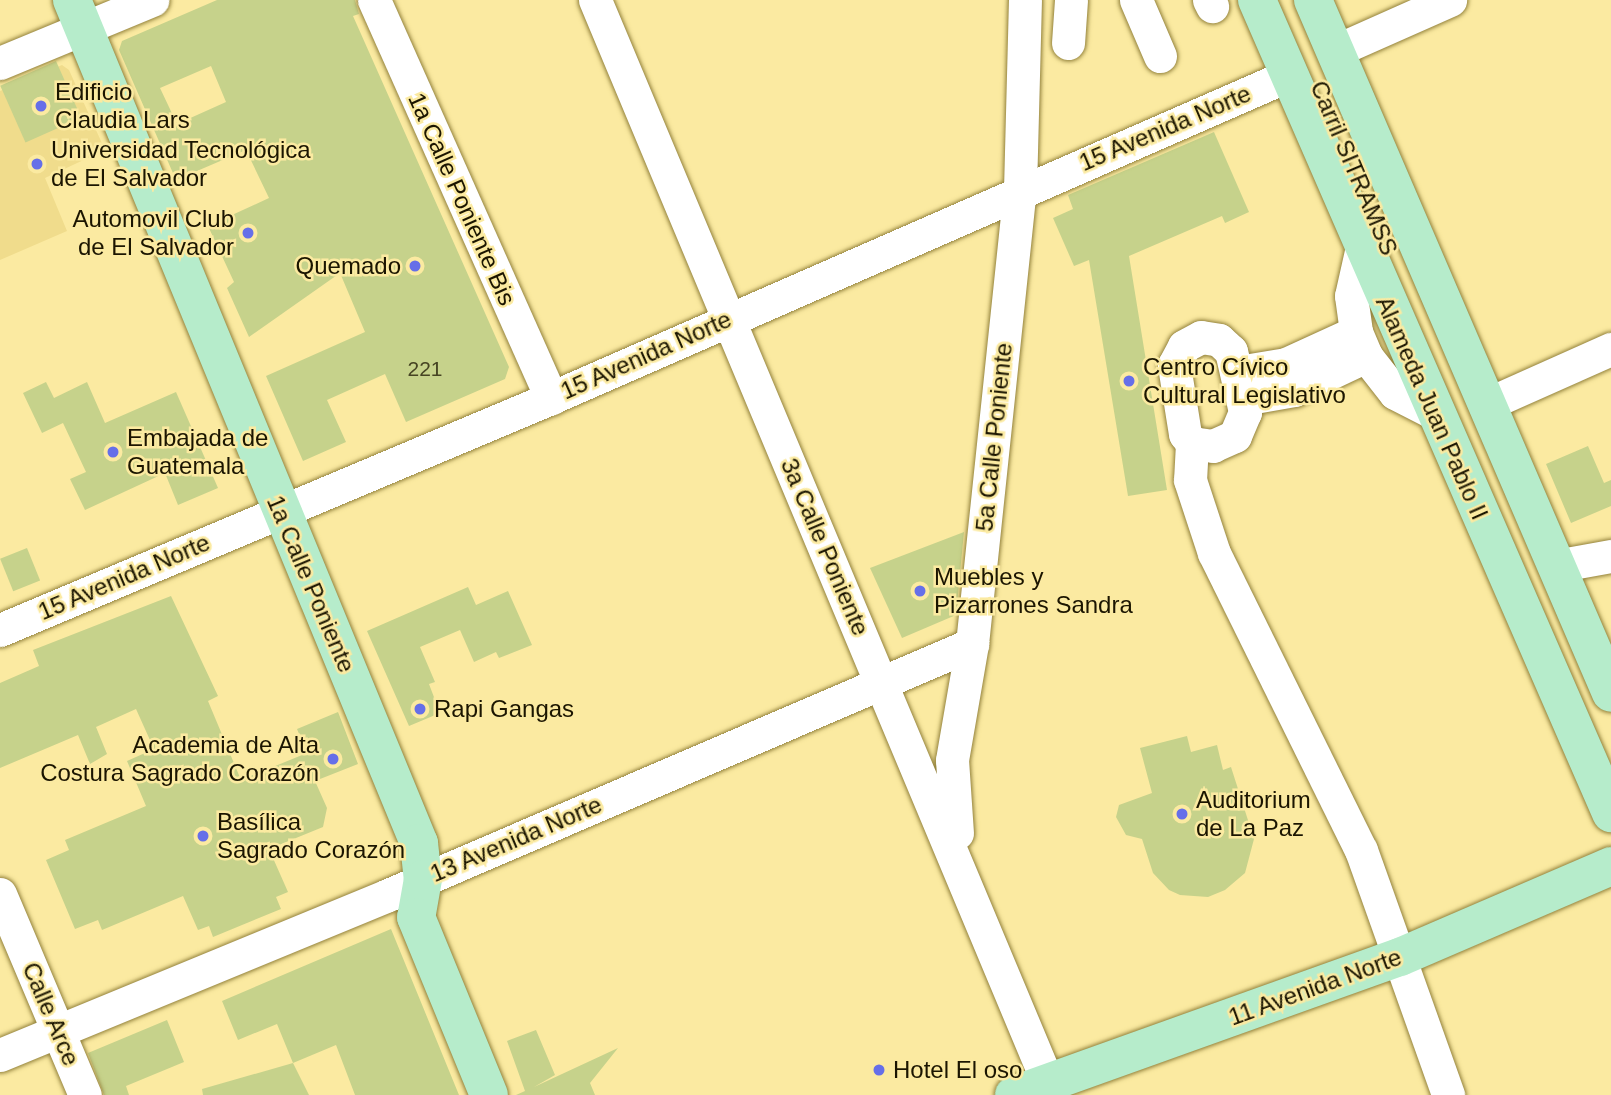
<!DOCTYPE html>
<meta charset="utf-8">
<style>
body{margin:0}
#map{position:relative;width:1611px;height:1095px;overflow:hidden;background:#fbeaa1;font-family:Arial,sans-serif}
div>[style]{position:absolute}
.built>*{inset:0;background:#f0dc8c}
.building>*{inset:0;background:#c6d28b;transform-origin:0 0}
.roads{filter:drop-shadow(0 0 2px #93823c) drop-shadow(0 0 2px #93823c)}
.minor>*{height:33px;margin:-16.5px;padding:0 16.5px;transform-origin:16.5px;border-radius:16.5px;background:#fff}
.major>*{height:38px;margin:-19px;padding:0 19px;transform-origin:19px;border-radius:19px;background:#b6eccb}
.dots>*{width:19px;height:19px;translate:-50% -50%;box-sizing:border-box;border:4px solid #fbeaa1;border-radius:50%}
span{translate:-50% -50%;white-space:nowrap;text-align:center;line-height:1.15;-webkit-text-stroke:5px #fbeaa1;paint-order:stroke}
.number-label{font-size:21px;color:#464423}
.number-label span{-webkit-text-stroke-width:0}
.poi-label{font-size:24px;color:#1b1500}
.left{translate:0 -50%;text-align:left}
.right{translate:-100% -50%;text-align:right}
.street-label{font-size:24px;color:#1b1500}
</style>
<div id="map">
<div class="built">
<div style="clip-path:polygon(62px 65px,69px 70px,105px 150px,45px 178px,67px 231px,0 260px,0 91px)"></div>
</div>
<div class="building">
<div style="clip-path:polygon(evenodd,217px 0,355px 0,359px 14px,353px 16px,509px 367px,505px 379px,406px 422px,385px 374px,327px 400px,346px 442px,303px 461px,266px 376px,365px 332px,340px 273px,249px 337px,227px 288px,234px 282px,208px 226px,269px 198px,246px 150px,176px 180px,119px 50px,122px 41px,217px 0,211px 66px,226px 102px,177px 124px,160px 88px,211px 66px)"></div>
<div style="left:56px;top:61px;width:62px;height:61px;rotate:66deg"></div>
<div style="clip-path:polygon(1214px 132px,1249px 212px,1225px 223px,1222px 216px,1129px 256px,1167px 490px,1128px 496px,1089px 260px,1074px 266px,1053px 218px,1073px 209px,1068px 195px)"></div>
<div style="clip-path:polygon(46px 382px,54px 398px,87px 382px,105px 423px,176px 392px,218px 488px,178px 505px,165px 473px,85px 510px,70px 479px,86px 472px,63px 423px,42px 433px,23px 393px)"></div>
<div style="clip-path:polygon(1588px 446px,1604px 483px,1611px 480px,1611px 506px,1571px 523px,1546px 464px)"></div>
<div style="clip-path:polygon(964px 532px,956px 615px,902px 638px,870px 568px)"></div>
<div style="left:27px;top:548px;width:35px;height:29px;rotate:68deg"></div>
<div style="clip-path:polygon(468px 587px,476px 605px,508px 591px,532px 645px,499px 658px,496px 652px,474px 662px,460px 630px,420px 647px,435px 682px,429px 684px,440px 713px,409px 726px,367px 631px)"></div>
<div style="clip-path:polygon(171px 596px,218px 696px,208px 701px,241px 780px,307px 753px,297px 729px,338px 712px,358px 764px,315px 781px,327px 808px,323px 827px,269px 849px,288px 892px,276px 897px,281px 909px,213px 937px,209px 926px,198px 930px,183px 896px,102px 930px,98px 920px,75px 929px,46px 860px,69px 850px,65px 840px,146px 806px,127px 761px,154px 749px,136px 709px,96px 727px,107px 754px,90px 764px,78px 735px,0 768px,0 683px,39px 666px,33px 650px)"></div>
<div style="clip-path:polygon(1187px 736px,1191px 752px,1217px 745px,1223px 770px,1231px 767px,1254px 839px,1245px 873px,1225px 890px,1208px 897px,1180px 895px,1169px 890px,1153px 873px,1142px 839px,1126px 835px,1116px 817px,1119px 805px,1152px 793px,1140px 748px)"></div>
<div style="clip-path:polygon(391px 929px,459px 1095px,355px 1095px,336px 1045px,293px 1063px,277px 1024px,238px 1040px,222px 1001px)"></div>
<div style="clip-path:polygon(167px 1020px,184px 1062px,126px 1086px,129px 1095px,104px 1095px,88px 1053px)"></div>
<div style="clip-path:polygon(536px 1030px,555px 1075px,534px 1087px,618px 1048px,590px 1083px,595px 1095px,516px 1095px,525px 1091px,507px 1041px)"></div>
<div style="clip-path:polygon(293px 1063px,309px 1095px,203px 1095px,202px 1089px)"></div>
</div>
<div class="roads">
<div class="minor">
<div style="left:374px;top:0;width:436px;rotate:66deg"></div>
<div style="left:595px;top:0;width:1187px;rotate:67.3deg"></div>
<div style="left:1136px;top:0;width:61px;rotate:66.8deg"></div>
<div style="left:1209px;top:0;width:7px;rotate:63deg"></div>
<div style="left:1068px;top:43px;width:43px;rotate:-86deg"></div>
<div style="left:1335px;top:51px;width:126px;rotate:-23.9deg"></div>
<div style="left:0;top:63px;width:165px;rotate:-22.5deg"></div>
<div style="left:1362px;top:247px;width:50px;rotate:102.7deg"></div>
<div style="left:1351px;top:296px;width:36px;rotate:82deg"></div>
<div style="left:1356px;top:332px;width:26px;rotate:67deg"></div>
<div style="left:1366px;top:356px;width:47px;rotate:51.9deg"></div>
<div style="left:1395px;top:393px;width:44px;rotate:27.1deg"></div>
<div style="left:1201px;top:337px;width:18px;rotate:9deg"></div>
<div style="left:1219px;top:340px;width:16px;rotate:43deg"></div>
<div style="left:1231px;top:351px;width:63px;rotate:77.1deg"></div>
<div style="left:1245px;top:412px;width:26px;rotate:113deg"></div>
<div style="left:1235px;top:436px;width:24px;rotate:156deg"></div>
<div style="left:1213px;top:446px;width:21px;rotate:-172deg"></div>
<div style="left:1192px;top:443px;width:11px;rotate:-128deg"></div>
<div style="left:1185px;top:434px;width:70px;rotate:-99.1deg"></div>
<div style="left:1174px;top:365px;width:21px;rotate:-62deg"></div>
<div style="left:1184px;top:346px;width:19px;rotate:-28deg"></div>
<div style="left:1238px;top:372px;width:49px;rotate:-9.5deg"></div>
<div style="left:1286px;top:364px;width:77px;rotate:-24.6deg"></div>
<div style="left:1243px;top:399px;width:52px;rotate:-10deg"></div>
<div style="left:1294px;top:390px;width:80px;rotate:-25.3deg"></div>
<div style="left:1485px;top:405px;width:138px;rotate:-24deg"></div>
<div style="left:1192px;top:443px;width:37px;rotate:93deg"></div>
<div style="left:1190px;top:480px;width:77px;rotate:71.8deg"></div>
<div style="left:1214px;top:553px;width:331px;rotate:63.7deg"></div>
<div style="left:1361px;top:850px;width:260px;rotate:70.4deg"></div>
<div style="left:1555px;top:566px;width:57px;rotate:-10.1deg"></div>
<div style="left:0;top:630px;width:598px;rotate:-22.83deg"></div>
<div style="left:551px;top:398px;width:806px;rotate:-23.64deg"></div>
<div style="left:957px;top:833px;width:73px;rotate:-93.9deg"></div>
<div style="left:952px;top:760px;width:118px;rotate:-80.2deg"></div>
<div style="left:972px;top:644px;width:457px;rotate:-84deg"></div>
<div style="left:1020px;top:190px;width:190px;rotate:-88.5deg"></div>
<div style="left:0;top:894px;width:218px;rotate:67.1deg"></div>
<div style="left:0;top:1055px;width:420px;rotate:-22.4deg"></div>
<div style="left:388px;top:895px;width:636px;rotate:-23.26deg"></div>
</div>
<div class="major">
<div style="left:72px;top:0;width:912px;rotate:67.63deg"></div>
<div style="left:419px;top:843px;width:36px;rotate:84deg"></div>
<div style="left:423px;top:879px;width:39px;rotate:100deg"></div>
<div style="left:416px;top:917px;width:192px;rotate:67.7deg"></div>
<div style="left:1257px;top:0;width:887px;rotate:66.47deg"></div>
<div style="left:1313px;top:0;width:754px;rotate:66.73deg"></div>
<div style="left:1014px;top:1095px;width:410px;rotate:-19.7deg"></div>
<div style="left:1400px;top:957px;width:230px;rotate:-23.3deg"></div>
</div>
</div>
<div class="dots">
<div style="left:41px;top:106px;background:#666fe8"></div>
<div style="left:37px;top:164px;background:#666fe8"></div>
<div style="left:248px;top:233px;background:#666fe8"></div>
<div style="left:415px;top:266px;background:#666fe8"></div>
<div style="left:1129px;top:381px;background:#666fe8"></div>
<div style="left:113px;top:452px;background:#666fe8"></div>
<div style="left:920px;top:591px;background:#666fe8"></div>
<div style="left:420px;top:709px;background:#666fe8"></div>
<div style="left:333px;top:759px;background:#666fe8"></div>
<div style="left:1182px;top:814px;background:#666fe8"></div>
<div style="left:203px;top:836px;background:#666fe8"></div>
<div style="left:879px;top:1070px;background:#666fe8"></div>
</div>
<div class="number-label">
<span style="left:425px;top:369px">221</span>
</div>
<div class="poi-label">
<span class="left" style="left:55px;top:106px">Edificio<br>Claudia Lars</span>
<span class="left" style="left:51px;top:164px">Universidad Tecnológica<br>de El Salvador</span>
<span class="right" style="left:234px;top:233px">Automovil Club<br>de El Salvador</span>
<span class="right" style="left:401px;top:266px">Quemado</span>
<span class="left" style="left:1143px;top:381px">Centro Cívico<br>Cultural Legislativo</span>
<span class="left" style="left:127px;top:452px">Embajada de<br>Guatemala</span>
<span class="left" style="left:934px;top:591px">Muebles y<br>Pizarrones Sandra</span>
<span class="left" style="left:434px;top:709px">Rapi Gangas</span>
<span class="right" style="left:319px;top:759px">Academia de Alta<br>Costura Sagrado Corazón</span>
<span class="left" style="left:1196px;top:814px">Auditorium<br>de La Paz</span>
<span class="left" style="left:217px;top:836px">Basílica<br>Sagrado Corazón</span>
<span class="left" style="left:893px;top:1070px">Hotel El oso</span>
</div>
<div class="street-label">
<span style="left:1165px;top:128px;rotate:-23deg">15 Avenida Norte</span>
<span style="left:1354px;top:168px;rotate:67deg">Carril SITRAMSS</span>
<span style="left:462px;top:199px;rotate:66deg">1a Calle Poniente Bis</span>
<span style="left:646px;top:355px;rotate:-24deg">15 Avenida Norte</span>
<span style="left:1432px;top:408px;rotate:66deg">Alameda Juan Pablo II</span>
<span style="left:994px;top:437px;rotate:-84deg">5a Calle Poniente</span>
<span style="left:825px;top:547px;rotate:67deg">3a Calle Poniente</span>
<span style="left:124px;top:577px;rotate:-23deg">15 Avenida Norte</span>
<span style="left:311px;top:584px;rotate:67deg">1a Calle Poniente</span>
<span style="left:516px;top:839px;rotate:-23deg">13 Avenida Norte</span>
<span style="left:1315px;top:987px;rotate:-20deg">11 Avenida Norte</span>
<span style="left:51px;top:1014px;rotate:67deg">Calle Arce</span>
</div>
</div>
